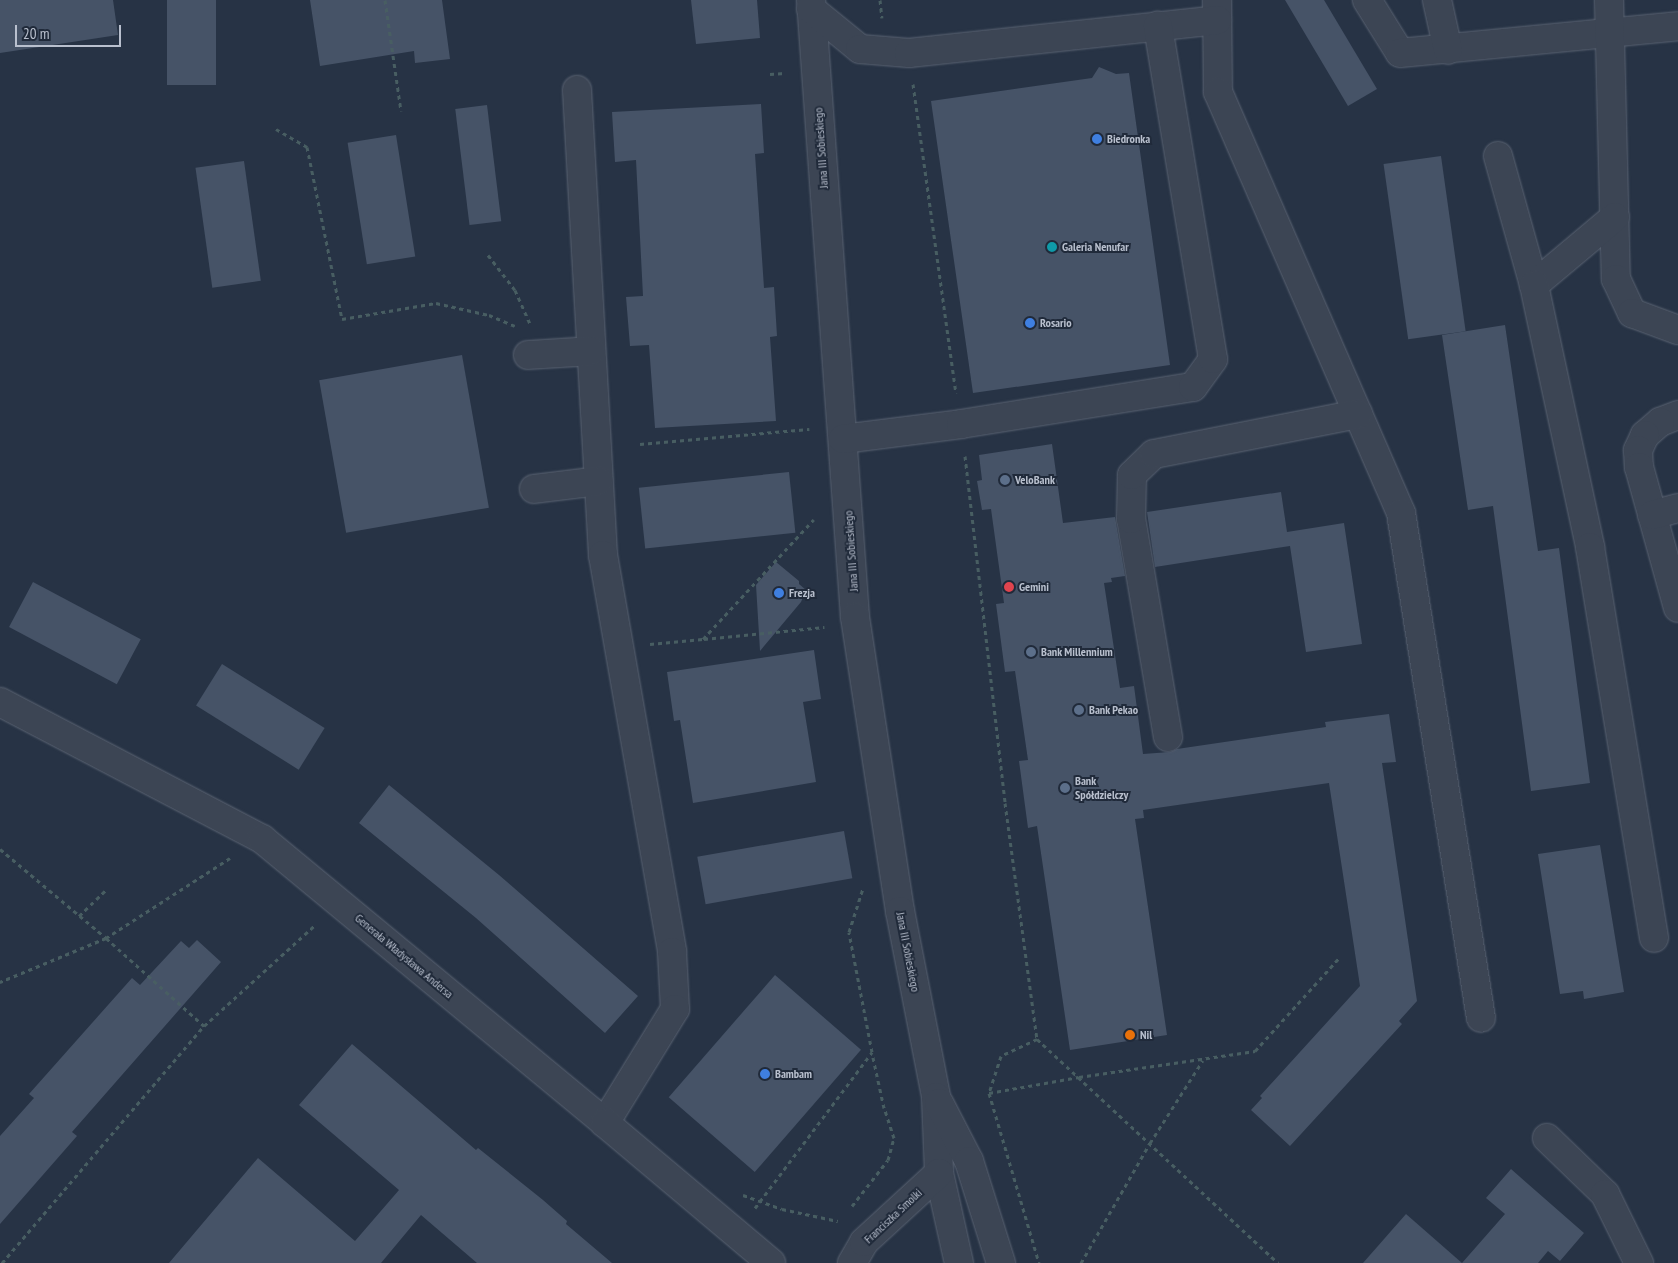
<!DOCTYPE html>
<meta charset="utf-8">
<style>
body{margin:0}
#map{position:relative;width:1678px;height:1263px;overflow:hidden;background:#273345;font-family:"PT Sans Narrow",sans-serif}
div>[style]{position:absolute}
.building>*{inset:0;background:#465367;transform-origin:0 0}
.path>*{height:3px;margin-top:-1.5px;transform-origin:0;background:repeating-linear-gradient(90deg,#485e62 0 4px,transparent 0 8px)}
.roads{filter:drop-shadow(0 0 1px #5a6372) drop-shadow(0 0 1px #5a6372)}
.minor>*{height:28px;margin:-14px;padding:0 14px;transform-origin:14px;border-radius:14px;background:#3c4554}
.dots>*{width:14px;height:14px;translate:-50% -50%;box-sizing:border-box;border:2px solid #202a3a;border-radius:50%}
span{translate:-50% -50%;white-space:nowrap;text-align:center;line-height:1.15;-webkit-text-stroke:4px #202a3a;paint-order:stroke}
.poi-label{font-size:12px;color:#b9c0ce;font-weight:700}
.left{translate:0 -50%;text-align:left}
.street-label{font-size:12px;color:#b9c0ce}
.scale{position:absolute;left:15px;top:25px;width:106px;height:22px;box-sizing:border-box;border:2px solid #b9c0ce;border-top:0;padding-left:6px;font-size:15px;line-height:18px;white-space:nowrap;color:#b9c0ce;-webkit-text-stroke:4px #202a3a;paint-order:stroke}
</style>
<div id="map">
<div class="building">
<div style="clip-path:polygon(0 0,113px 0,118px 35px,0 53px)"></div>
<div style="left:167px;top:0;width:49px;height:85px"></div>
<div style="clip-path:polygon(310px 0,442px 0,450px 59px,415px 63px,414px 51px,320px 66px)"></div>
<div style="clip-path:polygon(691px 0,757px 0,760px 38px,696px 44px)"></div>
<div style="clip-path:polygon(1285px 0,1324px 0,1377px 89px,1348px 106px)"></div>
<div style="clip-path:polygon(1099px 67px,1116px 74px,1129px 73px,1170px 365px,973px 393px,931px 101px,1092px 78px)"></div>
<div style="clip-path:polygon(761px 104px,764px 153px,755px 154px,764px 288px,774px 287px,777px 336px,770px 337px,776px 421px,655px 428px,649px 345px,630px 346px,626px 297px,643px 296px,636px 160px,615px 162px,612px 112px)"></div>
<div style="left:487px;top:105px;width:117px;height:32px;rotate:83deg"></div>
<div style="left:396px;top:135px;width:123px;height:49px;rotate:81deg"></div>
<div style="left:1441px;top:156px;width:177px;height:58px;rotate:82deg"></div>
<div style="left:244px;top:161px;width:121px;height:49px;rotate:82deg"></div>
<div style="clip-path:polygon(1505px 325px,1538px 551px,1559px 548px,1590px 783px,1531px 791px,1493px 506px,1468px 510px,1442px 335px)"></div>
<div style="left:462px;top:355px;width:155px;height:145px;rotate:80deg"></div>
<div style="clip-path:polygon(1052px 444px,1063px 523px,1115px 517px,1125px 576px,1111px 578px,1112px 582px,1104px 583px,1120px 688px,1134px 686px,1143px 754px,1170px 752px,1177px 749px,1326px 727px,1325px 722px,1389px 714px,1396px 762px,1382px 763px,1417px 1001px,1399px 1021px,1402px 1024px,1290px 1146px,1251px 1110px,1262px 1098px,1260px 1096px,1360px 986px,1329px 783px,1143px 810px,1144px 818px,1135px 819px,1167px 1035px,1070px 1050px,1037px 826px,1028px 828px,1019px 761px,1028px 760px,1015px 671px,1005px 672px,996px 604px,1004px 603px,991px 509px,982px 510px,977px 481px,982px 480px,979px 455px)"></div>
<div style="left:789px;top:472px;width:61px;height:151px;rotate:84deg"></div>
<div style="clip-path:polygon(1281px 492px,1287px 532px,1344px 523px,1362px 644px,1306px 652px,1290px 546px,1155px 567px,1147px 512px)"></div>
<div style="clip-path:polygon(776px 562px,799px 581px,799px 584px,806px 590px,801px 602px,760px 651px,756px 585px)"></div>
<div style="left:33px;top:582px;width:122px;height:51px;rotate:28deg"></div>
<div style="clip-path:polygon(814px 650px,821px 699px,803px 702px,816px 782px,693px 803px,680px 720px,674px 721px,667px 672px)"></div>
<div style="left:222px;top:664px;width:121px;height:49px;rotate:32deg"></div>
<div style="clip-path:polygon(389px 785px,499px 875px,638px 996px,605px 1033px,476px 918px,359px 823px)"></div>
<div style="left:844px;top:831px;width:48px;height:149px;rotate:80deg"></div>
<div style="clip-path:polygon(1600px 845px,1624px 992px,1584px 999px,1583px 991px,1560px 994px,1538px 854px)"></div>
<div style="clip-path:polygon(197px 940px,221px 962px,72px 1132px,77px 1136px,0 1224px,0 1136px,34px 1098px,29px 1094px,132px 978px,140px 985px,181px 941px,189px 948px)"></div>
<div style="left:775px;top:975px;width:114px;height:162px;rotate:41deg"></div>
<div style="clip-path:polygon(352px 1044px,476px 1150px,478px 1148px,543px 1200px,567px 1221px,566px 1224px,612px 1263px,477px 1263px,421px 1215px,381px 1263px,169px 1263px,258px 1158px,355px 1241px,399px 1190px,299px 1105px)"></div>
<div style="clip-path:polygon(1511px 1169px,1584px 1233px,1560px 1261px,1548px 1251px,1538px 1263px,1462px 1263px,1505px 1214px,1486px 1198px)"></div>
<div style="clip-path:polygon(1406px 1214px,1462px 1263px,1363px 1263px)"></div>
</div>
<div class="path">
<div style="left:385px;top:0;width:112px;rotate:81.8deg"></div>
<div style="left:880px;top:0;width:18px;rotate:84deg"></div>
<div style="left:770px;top:74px;width:15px;rotate:-4deg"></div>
<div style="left:913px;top:84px;width:312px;rotate:82.1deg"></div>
<div style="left:276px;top:129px;width:36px;rotate:30deg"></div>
<div style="left:307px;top:147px;width:176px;rotate:78.5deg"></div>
<div style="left:342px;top:319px;width:95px;rotate:-9.7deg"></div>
<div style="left:436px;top:303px;width:54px;rotate:12.8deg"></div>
<div style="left:489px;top:315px;width:28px;rotate:23deg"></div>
<div style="left:488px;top:255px;width:44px;rotate:52.4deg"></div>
<div style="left:515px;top:290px;width:36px;rotate:66deg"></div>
<div style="left:640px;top:444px;width:170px;rotate:-5.1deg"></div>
<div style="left:965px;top:456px;width:349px;rotate:83.4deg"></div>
<div style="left:1005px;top:803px;width:238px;rotate:82.3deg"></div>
<div style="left:1037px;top:1039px;width:329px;rotate:42.9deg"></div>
<div style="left:704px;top:639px;width:121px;rotate:-5.7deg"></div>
<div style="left:650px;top:644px;width:53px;rotate:-5.4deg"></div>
<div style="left:703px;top:639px;width:163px;rotate:-47.2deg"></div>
<div style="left:0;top:849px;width:138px;rotate:40deg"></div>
<div style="left:106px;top:938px;width:115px;rotate:157.5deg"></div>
<div style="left:230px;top:858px;width:148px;rotate:147.2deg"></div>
<div style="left:106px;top:938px;width:132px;rotate:41.9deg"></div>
<div style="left:204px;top:1026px;width:150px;rotate:-42.3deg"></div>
<div style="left:79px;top:916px;width:39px;rotate:-44deg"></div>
<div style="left:1037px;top:1039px;width:40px;rotate:155deg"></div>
<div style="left:1001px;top:1056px;width:39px;rotate:108deg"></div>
<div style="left:989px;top:1093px;width:177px;rotate:73.6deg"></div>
<div style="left:989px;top:1093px;width:91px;rotate:-10.1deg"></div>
<div style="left:1079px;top:1077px;width:178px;rotate:-8.4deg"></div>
<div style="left:1255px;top:1051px;width:125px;rotate:-47.9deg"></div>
<div style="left:743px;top:1195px;width:41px;rotate:19.7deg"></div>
<div style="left:782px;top:1209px;width:57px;rotate:12.1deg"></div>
<div style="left:852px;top:1206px;width:58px;rotate:-52deg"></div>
<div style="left:888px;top:1160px;width:23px;rotate:-75deg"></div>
<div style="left:894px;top:1138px;width:32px;rotate:-108deg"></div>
<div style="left:884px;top:1108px;width:56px;rotate:-102.3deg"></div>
<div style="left:755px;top:1208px;width:195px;rotate:-53.1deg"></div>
<div style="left:872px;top:1052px;width:122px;rotate:-100.9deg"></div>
<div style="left:849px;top:932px;width:46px;rotate:-72.3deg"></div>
<div style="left:2px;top:1263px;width:311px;rotate:-49.6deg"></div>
<div style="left:1081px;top:1263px;width:138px;rotate:-60.1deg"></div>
<div style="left:1150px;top:1143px;width:98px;rotate:-57.4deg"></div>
</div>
<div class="roads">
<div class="minor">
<div style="left:811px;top:0;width:619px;rotate:85.92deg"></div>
<div style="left:855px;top:617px;width:297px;rotate:81.3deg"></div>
<div style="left:900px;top:911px;width:189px;rotate:79deg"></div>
<div style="left:936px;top:1097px;width:76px;rotate:87.7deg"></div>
<div style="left:939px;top:1173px;width:92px;rotate:77.5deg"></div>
<div style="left:1217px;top:0;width:92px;rotate:89.4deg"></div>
<div style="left:1218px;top:92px;width:459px;rotate:66.5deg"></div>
<div style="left:1401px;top:513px;width:511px;rotate:81deg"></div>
<div style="left:1367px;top:0;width:62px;rotate:58.1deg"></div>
<div style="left:1400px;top:53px;width:279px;rotate:-5.5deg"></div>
<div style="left:1437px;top:0;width:51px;rotate:77.6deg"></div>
<div style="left:1609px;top:0;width:279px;rotate:88.6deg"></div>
<div style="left:1616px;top:279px;width:38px;rotate:65deg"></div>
<div style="left:1632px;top:313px;width:49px;rotate:20.3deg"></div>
<div style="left:811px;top:9px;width:63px;rotate:39.2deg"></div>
<div style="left:860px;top:49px;width:49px;rotate:4.7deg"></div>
<div style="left:909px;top:53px;width:310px;rotate:-6.1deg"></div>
<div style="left:577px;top:90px;width:466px;rotate:86.8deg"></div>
<div style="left:603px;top:555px;width:403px;rotate:80.1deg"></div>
<div style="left:672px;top:952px;width:57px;rotate:87deg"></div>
<div style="left:675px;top:1009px;width:134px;rotate:121.6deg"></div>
<div style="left:1498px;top:156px;width:134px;rotate:74.4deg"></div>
<div style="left:1615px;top:217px;width:106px;rotate:140deg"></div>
<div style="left:1534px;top:285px;width:268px;rotate:77.9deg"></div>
<div style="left:1590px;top:547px;width:396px;rotate:80.7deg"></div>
<div style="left:528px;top:355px;width:63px;rotate:-3.6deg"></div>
<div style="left:1678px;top:415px;width:19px;rotate:159deg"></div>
<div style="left:1660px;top:422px;width:20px;rotate:139deg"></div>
<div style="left:1645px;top:435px;width:17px;rotate:115deg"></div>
<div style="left:1638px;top:450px;width:17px;rotate:87deg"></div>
<div style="left:1639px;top:467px;width:146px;rotate:74.5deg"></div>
<div style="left:843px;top:439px;width:119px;rotate:-7.2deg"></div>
<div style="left:961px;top:424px;width:235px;rotate:-9.1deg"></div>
<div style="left:1193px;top:387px;width:34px;rotate:-54deg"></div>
<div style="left:1213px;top:359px;width:338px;rotate:-99.4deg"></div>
<div style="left:534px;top:489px;width:65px;rotate:-7deg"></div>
<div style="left:1652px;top:515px;width:27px;rotate:-15deg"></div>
<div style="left:0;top:702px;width:296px;rotate:27.6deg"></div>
<div style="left:262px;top:839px;width:445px;rotate:39.6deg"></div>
<div style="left:605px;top:1123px;width:217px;rotate:40.1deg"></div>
<div style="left:1168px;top:737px;width:221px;rotate:-99.6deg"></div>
<div style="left:1131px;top:519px;width:44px;rotate:-88.7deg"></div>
<div style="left:1132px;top:475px;width:30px;rotate:-44deg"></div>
<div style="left:1154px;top:454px;width:208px;rotate:-11.1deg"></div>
<div style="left:939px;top:1103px;width:65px;rotate:62.7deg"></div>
<div style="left:969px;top:1161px;width:107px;rotate:72.6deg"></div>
<div style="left:1547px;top:1138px;width:81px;rotate:44deg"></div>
<div style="left:1605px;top:1194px;width:77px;rotate:63.8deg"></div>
<div style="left:852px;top:1263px;width:24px;rotate:-60deg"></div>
<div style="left:864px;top:1242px;width:102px;rotate:-42.6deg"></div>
</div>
</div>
<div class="dots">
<div style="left:1097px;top:139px;background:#3f7fe0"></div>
<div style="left:1052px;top:247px;background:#0f9aa8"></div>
<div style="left:1030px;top:323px;background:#3f7fe0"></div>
<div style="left:1005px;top:480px;background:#5c6f8a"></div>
<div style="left:1009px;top:587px;background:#e0444e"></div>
<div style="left:779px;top:593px;background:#3f7fe0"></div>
<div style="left:1031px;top:652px;background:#5c6f8a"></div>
<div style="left:1079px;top:710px;background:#5c6f8a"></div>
<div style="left:1065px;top:788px;background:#5c6f8a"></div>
<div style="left:1130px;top:1035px;background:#e8710a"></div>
<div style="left:765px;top:1074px;background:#3f7fe0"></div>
</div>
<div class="poi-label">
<span class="left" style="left:1107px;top:139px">Biedronka</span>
<span class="left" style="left:1062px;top:247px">Galeria Nenufar</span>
<span class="left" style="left:1040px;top:323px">Rosario</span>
<span class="left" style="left:1015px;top:480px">VeloBank</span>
<span class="left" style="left:1019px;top:587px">Gemini</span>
<span class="left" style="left:789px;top:593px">Frezja</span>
<span class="left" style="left:1041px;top:652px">Bank Millennium</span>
<span class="left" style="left:1089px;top:710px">Bank Pekao</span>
<span class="left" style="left:1075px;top:788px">Bank<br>Spółdzielczy</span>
<span class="left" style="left:1140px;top:1035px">Nil</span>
<span class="left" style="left:775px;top:1074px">Bambam</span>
</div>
<div class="street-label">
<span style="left:821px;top:148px;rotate:-94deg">Jana III Sobieskiego</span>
<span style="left:851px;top:551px;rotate:-94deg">Jana III Sobieskiego</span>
<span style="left:908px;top:952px;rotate:79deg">Jana III Sobieskiego</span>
<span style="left:404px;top:956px;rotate:40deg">Generała Władysława Andersa</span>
<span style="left:893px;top:1216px;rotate:-43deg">Franciszka Smolki</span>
</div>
<div class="scale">20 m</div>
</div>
